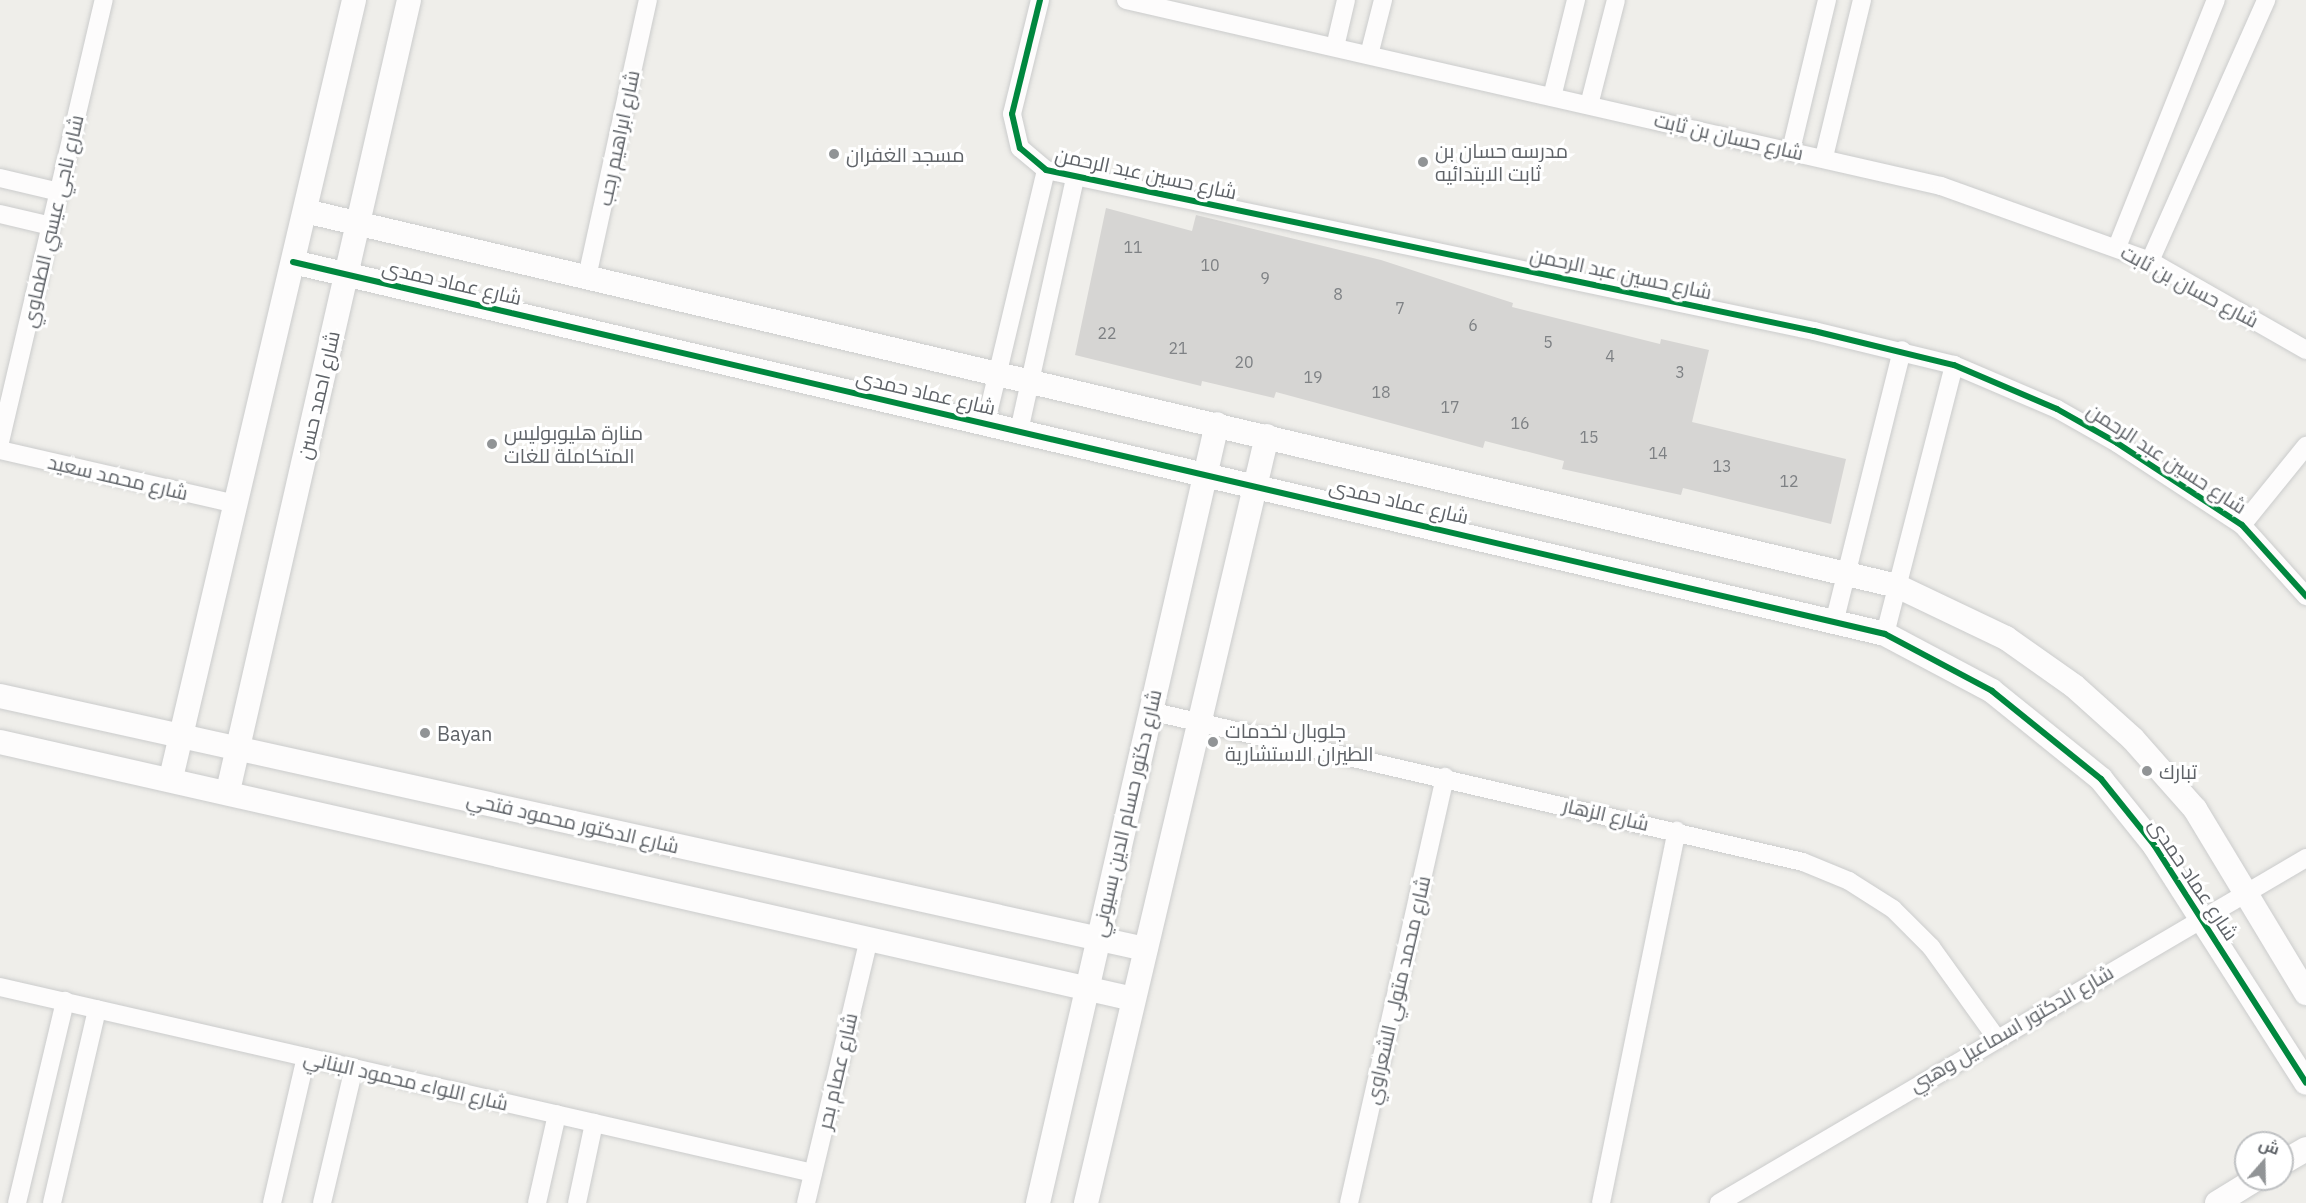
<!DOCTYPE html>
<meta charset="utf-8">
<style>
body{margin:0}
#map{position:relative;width:2306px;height:1203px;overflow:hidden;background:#efeeea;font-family:"IBM Plex Sans",Cairo,sans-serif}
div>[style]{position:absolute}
.building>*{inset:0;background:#d6d5d3}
.roads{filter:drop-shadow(0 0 2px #cbcccc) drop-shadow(0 0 2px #cbcccc)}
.minor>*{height:18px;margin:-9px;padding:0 9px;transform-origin:9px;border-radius:9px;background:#fdfcfc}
.tertiary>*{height:24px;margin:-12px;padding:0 12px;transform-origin:12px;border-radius:12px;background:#fdfcfc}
.cycleway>*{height:6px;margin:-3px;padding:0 3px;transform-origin:3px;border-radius:3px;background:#00873e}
.dots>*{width:16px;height:16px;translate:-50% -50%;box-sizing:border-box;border:3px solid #fff;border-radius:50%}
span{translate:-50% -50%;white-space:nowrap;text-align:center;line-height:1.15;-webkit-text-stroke:6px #fff;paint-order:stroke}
.number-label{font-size:16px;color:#7e8184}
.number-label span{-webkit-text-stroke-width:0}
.street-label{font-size:20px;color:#5f6368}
.poi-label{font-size:20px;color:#5f6368}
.left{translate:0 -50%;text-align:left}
.north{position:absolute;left:2234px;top:1131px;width:60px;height:60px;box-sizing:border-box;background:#fff;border:2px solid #bfc1c3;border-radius:50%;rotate:20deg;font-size:16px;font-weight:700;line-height:24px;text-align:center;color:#5f6368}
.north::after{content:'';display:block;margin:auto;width:21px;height:27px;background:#919496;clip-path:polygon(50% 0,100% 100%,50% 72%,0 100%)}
</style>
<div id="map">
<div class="building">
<div style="clip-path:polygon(1106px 208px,1192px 231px,1196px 215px,1381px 260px,1513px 303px,1512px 307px,1660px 344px,1661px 339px,1709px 350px,1692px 422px,1846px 459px,1831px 524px,1683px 488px,1681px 495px,1562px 469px,1564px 461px,1485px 441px,1483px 448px,1276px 392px,1274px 398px,1202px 381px,1201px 386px,1075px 355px)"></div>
</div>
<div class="roads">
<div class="minor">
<div style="left:1040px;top:0;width:117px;rotate:103.8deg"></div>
<div style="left:1012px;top:114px;width:35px;rotate:77deg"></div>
<div style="left:1020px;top:148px;width:34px;rotate:40deg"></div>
<div style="left:1046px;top:170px;width:785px;rotate:11.84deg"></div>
<div style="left:1814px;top:331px;width:144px;rotate:13.7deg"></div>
<div style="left:1954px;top:365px;width:112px;rotate:23.1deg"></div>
<div style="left:2057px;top:409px;width:69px;rotate:29.5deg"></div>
<div style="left:2117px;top:443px;width:149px;rotate:33.3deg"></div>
<div style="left:2242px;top:525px;width:96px;rotate:48deg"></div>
<div style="left:1126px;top:0;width:836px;rotate:12.86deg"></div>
<div style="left:1941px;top:186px;width:222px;rotate:19.7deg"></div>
<div style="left:2150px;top:261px;width:180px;rotate:29.7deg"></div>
<div style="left:1335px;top:47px;width:48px;rotate:-76.8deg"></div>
<div style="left:1369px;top:55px;width:57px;rotate:-75.7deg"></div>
<div style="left:1552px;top:97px;width:100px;rotate:-76.1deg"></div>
<div style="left:1589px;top:105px;width:108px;rotate:-75.6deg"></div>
<div style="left:1791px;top:150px;width:154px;rotate:-76.5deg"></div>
<div style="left:1824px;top:157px;width:162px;rotate:-76.4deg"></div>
<div style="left:0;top:178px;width:61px;rotate:13.3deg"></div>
<div style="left:0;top:214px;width:52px;rotate:13.2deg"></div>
<div style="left:2117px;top:247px;width:266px;rotate:-68.2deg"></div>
<div style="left:2150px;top:261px;width:286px;rotate:-66deg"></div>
<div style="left:587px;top:277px;width:284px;rotate:-77.6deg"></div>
<div style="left:986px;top:422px;width:259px;rotate:-76.6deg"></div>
<div style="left:1019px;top:431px;width:259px;rotate:-77.5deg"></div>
<div style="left:0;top:442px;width:454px;rotate:-76.8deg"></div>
<div style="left:0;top:450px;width:242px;rotate:12.9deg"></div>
<div style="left:2242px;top:525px;width:102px;rotate:-51deg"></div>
<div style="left:1835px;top:619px;width:277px;rotate:-76deg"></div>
<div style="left:1885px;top:634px;width:278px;rotate:-75.6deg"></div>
<div style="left:1150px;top:711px;width:670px;rotate:13.02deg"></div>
<div style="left:1803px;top:862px;width:50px;rotate:22.4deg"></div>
<div style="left:1849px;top:881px;width:52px;rotate:32.5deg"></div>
<div style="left:1893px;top:909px;width:54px;rotate:45deg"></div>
<div style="left:1931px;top:947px;width:110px;rotate:54.3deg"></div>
<div style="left:0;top:987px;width:834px;rotate:12.89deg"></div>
<div style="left:17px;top:1203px;width:208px;rotate:-76.6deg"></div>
<div style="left:52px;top:1203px;width:199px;rotate:-76.9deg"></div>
<div style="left:272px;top:1203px;width:150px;rotate:-76.9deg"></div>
<div style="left:322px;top:1203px;width:139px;rotate:-76.7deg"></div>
<div style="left:537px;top:1203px;width:91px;rotate:-77.3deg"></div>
<div style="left:577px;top:1203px;width:82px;rotate:-78deg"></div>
<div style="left:806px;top:1203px;width:272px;rotate:-76.6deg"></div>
<div style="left:1349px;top:1203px;width:437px;rotate:-77.3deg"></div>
<div style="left:1601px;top:1203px;width:380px;rotate:-78.5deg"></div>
<div style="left:1719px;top:1203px;width:681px;rotate:-30.44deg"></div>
</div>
<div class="tertiary">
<div style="left:305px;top:211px;width:1636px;rotate:13.25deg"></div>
<div style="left:1897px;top:586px;width:121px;rotate:25.5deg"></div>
<div style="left:2006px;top:638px;width:83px;rotate:35.2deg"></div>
<div style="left:2074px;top:686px;width:79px;rotate:41.9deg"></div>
<div style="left:2133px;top:739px;width:94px;rotate:48.5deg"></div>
<div style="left:2195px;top:809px;width:215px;rotate:58.9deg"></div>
<div style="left:293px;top:262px;width:1635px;rotate:13.15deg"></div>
<div style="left:1885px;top:634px;width:121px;rotate:28deg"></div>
<div style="left:1992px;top:691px;width:140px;rotate:38.9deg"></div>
<div style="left:2101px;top:779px;width:85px;rotate:51.2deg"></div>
<div style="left:2154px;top:845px;width:282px;rotate:57.4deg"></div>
<div style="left:0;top:696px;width:1173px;rotate:12.46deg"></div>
<div style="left:0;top:742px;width:1162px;rotate:12.78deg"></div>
<div style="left:171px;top:778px;width:799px;rotate:-76.76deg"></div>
<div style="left:228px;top:791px;width:811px;rotate:-77.11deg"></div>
<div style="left:2282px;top:1163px;width:28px;rotate:-30deg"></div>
<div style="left:1038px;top:1203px;width:799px;rotate:-77.06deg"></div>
<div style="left:1086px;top:1203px;width:788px;rotate:-76.72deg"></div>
<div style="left:2217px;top:1203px;width:46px;rotate:-31.6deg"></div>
</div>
</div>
<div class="cycleway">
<div style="left:1040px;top:0;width:117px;rotate:103.8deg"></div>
<div style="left:1012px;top:114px;width:35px;rotate:77deg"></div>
<div style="left:1020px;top:148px;width:34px;rotate:40deg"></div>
<div style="left:1046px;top:170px;width:785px;rotate:11.84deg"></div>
<div style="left:1814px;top:331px;width:144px;rotate:13.7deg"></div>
<div style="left:1954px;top:365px;width:112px;rotate:23.1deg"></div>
<div style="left:2057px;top:409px;width:69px;rotate:29.5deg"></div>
<div style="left:2117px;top:443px;width:149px;rotate:33.3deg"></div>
<div style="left:2242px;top:525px;width:96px;rotate:48deg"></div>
<div style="left:293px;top:262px;width:1635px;rotate:13.15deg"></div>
<div style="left:1885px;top:634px;width:121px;rotate:28deg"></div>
<div style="left:1992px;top:691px;width:140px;rotate:38.9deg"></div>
<div style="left:2101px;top:779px;width:85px;rotate:51.2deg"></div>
<div style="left:2154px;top:845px;width:282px;rotate:57.4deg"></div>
</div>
<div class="dots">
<div style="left:834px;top:154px;background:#919496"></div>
<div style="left:1423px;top:162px;background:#919496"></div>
<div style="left:492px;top:444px;background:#919496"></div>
<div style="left:425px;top:733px;background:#919496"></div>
<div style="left:1213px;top:742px;background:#919496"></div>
<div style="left:2147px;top:771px;background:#919496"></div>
</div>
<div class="number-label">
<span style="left:1133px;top:247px">11</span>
<span style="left:1210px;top:265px">10</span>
<span style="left:1265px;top:278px">9</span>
<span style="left:1338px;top:294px">8</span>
<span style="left:1400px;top:308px">7</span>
<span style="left:1473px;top:325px">6</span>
<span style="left:1107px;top:333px">22</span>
<span style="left:1548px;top:342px">5</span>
<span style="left:1178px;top:348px">21</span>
<span style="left:1610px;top:356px">4</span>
<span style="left:1244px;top:362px">20</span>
<span style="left:1680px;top:372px">3</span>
<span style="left:1313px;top:377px">19</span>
<span style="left:1381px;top:392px">18</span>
<span style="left:1450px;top:407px">17</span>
<span style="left:1520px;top:423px">16</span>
<span style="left:1589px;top:437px">15</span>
<span style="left:1658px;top:453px">14</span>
<span style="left:1722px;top:466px">13</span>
<span style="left:1789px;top:481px">12</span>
</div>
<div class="street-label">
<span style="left:1729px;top:136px;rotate:13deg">شارع حسان بن ثابت</span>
<span style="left:618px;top:138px;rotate:-78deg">شارع ابراهيم رجب</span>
<span style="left:1146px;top:173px;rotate:12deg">شارع حسين عبد الرحمن</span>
<span style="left:52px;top:221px;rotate:-77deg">شارع ناجي عيسي الطماوي</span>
<span style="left:1621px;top:273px;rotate:12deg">شارع حسين عبد الرحمن</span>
<span style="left:452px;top:282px;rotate:13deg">شارع عماد حمدى</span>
<span style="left:2190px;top:286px;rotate:28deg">شارع حسان بن ثابت</span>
<span style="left:926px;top:392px;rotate:13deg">شارع عماد حمدى</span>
<span style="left:318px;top:395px;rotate:-77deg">شارع احمد حسن</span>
<span style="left:2167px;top:458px;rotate:33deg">شارع حسين عبد الرحمن</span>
<span style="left:118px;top:477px;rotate:13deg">شارع محمد سعيد</span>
<span style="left:1399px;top:501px;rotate:13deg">شارع عماد حمدى</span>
<span style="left:1126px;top:813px;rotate:-77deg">شارع دكتور حسام الدين بسيوني</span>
<span style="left:1606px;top:814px;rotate:13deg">شارع الزهار</span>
<span style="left:573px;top:822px;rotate:13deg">شارع الدكتور محمود فتحي</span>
<span style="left:2194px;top:879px;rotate:56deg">شارع عماد حمدى</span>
<span style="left:1397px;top:990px;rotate:-77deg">شارع محمد متولي الشعراوي</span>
<span style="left:2011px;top:1028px;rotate:-30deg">شارع الدكتور اسماعيل وهبي</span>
<span style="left:837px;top:1071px;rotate:-77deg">شارع عصام بحر</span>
<span style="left:406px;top:1080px;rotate:13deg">شارع اللواء محمود البناني</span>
</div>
<div class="poi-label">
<span class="left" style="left:1435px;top:162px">مدرسه حسان بن<br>ثابت الابتدائيه</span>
<span class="left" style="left:846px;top:154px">مسجد الغفران</span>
<span class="left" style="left:504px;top:444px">منارة هليوبوليس<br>المتكاملة للغات</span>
<span class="left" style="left:1225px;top:742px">جلوبال لخدمات<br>الطيران الاستشارية</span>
<span class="left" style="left:437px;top:733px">Bayan</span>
<span class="left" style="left:2159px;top:771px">تبارك</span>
</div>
<div class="north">ش</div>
</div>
